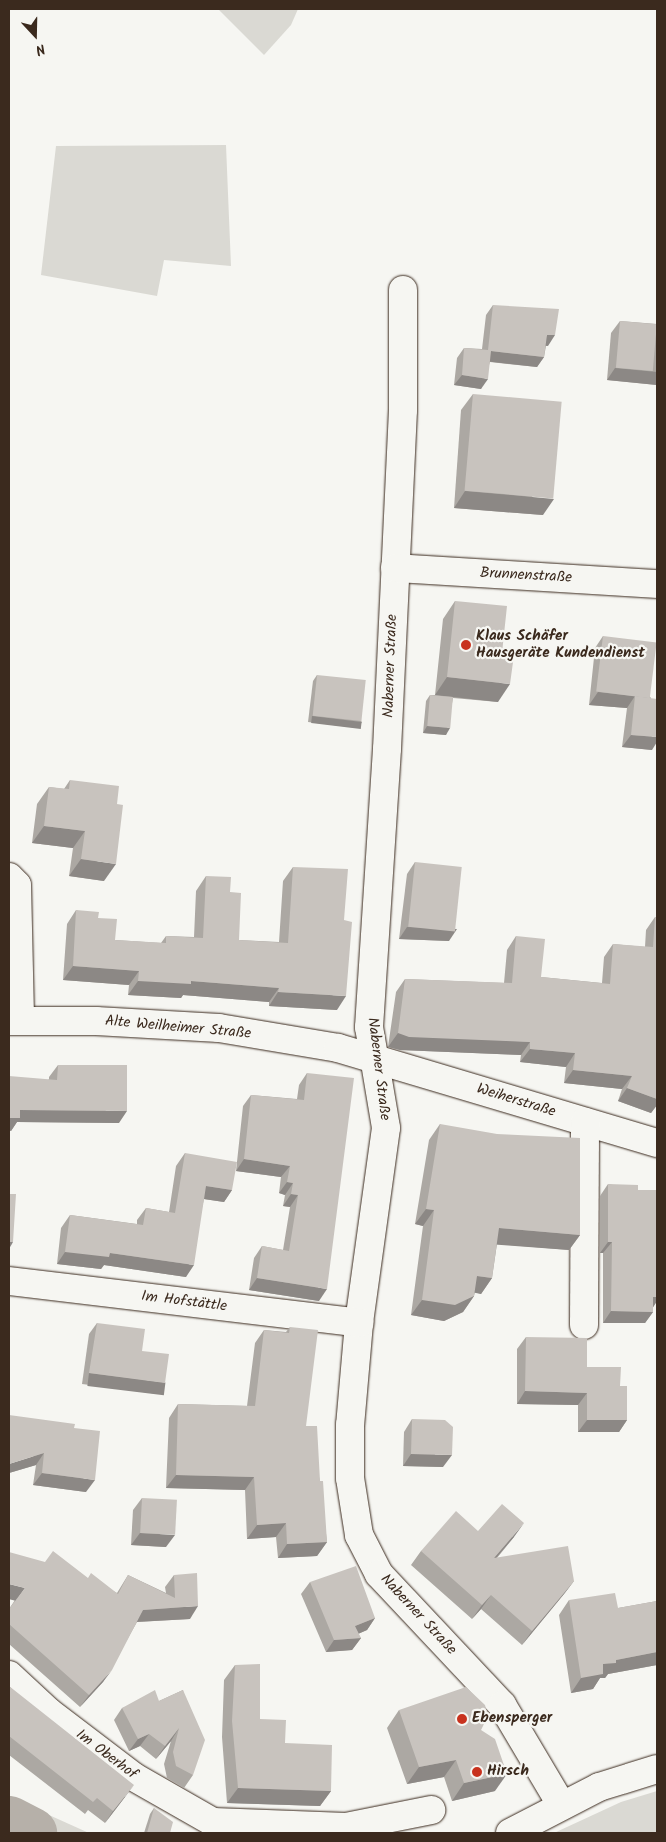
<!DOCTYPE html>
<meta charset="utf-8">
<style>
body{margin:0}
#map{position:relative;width:666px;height:1842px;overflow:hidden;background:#f6f6f2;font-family:Kalam,sans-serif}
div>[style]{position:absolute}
.green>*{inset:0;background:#dad9d3}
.river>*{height:52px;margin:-26px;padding:0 26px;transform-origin:26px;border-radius:26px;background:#b6b0a9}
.roads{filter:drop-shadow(0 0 1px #3b2a1e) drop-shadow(0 0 1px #3b2a1e)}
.minor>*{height:28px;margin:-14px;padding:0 14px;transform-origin:14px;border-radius:14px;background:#f6f6f2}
.major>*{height:28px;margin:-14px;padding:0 14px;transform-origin:14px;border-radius:14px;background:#f6f6f2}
.wall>*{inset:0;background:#aca8a3}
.shaded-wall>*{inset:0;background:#8c8885;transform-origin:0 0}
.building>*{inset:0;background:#c8c3be;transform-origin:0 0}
.dots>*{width:14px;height:14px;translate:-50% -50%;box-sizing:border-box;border:2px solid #f6f6f2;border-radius:50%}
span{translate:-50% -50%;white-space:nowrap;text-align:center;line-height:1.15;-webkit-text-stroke:4.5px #f6f6f2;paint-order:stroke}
.street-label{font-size:15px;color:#3b2a1e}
.poi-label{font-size:15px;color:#3b2a1e;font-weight:700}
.left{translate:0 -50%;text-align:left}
.frame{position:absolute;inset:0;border:10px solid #3b2a1e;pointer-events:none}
.north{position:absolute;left:10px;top:10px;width:50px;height:50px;-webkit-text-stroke:4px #f6f6f2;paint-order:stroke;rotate:159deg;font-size:14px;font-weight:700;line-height:20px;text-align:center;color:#3b2a1e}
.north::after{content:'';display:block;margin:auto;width:18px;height:22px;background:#3b2a1e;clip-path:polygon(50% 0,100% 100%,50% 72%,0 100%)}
</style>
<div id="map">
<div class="green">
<div style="clip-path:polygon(218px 9px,298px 9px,291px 25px,264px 55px)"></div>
<div style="clip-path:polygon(226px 145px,231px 266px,164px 260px,157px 296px,41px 275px,56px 146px)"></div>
<div style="clip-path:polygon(657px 1791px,657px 1833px,554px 1833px,621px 1802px)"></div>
<div style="clip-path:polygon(9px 1797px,89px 1833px,48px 1833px,9px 1813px)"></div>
</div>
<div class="river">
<div style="left:9px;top:1822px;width:25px;rotate:27deg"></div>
</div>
<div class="roads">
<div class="minor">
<div style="left:403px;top:290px;width:120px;rotate:90deg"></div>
<div style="left:403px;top:410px;width:339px;rotate:92.7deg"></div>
<div style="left:387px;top:749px;width:279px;rotate:93.7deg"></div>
<div style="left:369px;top:1027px;width:102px;rotate:80.4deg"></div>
<div style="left:386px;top:1128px;width:197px;rotate:97.9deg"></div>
<div style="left:359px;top:1323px;width:102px;rotate:95deg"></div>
<div style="left:350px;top:1425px;width:53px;rotate:90deg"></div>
<div style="left:350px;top:1478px;width:58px;rotate:81deg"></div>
<div style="left:359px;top:1535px;width:44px;rotate:62.9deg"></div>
<div style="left:379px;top:1574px;width:180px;rotate:46.8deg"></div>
<div style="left:502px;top:1705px;width:117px;rotate:59.3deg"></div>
<div style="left:395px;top:568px;width:262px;rotate:3.5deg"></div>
<div style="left:9px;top:877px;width:11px;rotate:45deg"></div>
<div style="left:17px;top:885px;width:135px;rotate:88.7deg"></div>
<div style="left:9px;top:1021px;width:87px"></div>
<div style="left:96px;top:1021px;width:123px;rotate:3.3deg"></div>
<div style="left:219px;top:1028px;width:121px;rotate:9.5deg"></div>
<div style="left:338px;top:1048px;width:333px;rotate:16.6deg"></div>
<div style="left:9px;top:1281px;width:353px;rotate:6.8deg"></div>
<div style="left:584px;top:1325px;width:203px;rotate:-89.7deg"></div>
<div style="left:9px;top:1675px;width:54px;rotate:42.8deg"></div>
<div style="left:49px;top:1712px;width:107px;rotate:37.4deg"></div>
<div style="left:134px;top:1777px;width:91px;rotate:29.7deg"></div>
<div style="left:213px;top:1822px;width:133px;rotate:2.2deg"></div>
<div style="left:346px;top:1827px;width:87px;rotate:-11.3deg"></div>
</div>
<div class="major">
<div style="left:510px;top:1833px;width:100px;rotate:-27.3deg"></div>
<div style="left:599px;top:1787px;width:61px;rotate:-17.2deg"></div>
</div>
</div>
<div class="wall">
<div style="clip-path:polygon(493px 305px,548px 346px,546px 346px,544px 357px,537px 367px,490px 362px,481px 389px,454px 385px,457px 358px,464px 348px,482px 349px,486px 315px)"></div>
<div style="clip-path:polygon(620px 321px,657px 324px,657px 385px,607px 380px,611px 333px)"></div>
<div style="clip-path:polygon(473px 394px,543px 515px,454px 508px,461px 410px)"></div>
<div style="clip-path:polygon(455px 601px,502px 653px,498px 702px,453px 698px,446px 735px,423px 733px,426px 701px,430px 695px,435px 695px,443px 619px)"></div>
<div style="clip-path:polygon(603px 636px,651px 698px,652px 750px,622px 747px,627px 708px,589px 705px,595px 648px)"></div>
<div style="clip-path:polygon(317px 675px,362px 722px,358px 728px,308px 722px,313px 681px)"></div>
<div style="clip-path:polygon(70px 780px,104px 881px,69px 876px,73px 848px,32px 843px,37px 804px,49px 787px,64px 789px)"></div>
<div style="clip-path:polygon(415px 862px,449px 941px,399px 939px,407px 874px)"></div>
<div style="clip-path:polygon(293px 867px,337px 1010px,269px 1006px,269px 1002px,183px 995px,181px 998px,128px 995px,129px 985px,63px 980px,67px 924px,76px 910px,98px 918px,115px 940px,161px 943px,166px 936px,194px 937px,196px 891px,206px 876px,230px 892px,239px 940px,279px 942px,283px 881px)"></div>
<div style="clip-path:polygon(655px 917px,657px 917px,657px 1105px,651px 1113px,618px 1101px,622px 1089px,564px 1083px,566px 1067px,520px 1062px,521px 1055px,400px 1050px,388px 1047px,396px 992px,405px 979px,504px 983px,507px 950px,516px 936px,541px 977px,602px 983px,604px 957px,613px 944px,645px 947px,646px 930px)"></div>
<div style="clip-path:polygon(58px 1065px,119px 1123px,17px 1122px,11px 1131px,9px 1130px,49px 1079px,49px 1077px)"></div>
<div style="clip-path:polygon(307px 1073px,319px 1301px,249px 1290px,254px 1258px,262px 1246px,283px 1250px,290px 1207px,283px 1206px,285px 1195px,279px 1193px,281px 1177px,236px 1171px,243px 1106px,251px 1095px,297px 1099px,299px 1085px)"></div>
<div style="clip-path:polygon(440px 1124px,580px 1235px,569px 1250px,497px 1244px,492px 1278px,481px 1294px,475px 1292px,474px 1296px,463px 1312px,444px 1321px,411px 1315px,423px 1226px,415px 1224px,429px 1140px)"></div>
<div style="clip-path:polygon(185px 1153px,232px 1190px,224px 1202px,204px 1199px,186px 1277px,104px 1265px,101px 1269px,57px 1264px,61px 1228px,70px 1215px,137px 1224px,137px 1220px,146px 1208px,169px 1212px,176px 1166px)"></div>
<div style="clip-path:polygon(608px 1184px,638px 1190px,657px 1190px,657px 1301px,653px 1307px,653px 1312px,645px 1323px,603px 1323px,603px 1253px,600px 1253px,600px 1196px)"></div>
<div style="clip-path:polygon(97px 1323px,158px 1394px,82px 1384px,89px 1334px)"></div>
<div style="clip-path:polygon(290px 1327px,306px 1426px,320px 1481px,327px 1542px,317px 1556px,278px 1558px,276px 1537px,247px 1539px,245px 1490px,166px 1488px,169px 1418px,178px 1404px,247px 1406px,255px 1343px,264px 1330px,286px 1332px)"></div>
<div style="clip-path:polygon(526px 1337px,587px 1367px,620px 1386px,627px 1420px,619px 1432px,578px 1432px,578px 1405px,517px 1404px,517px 1349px)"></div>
<div style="clip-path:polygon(412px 1419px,443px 1467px,403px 1466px,404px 1432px)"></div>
<div style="clip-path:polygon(74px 1428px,86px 1492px,33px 1485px,36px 1465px,9px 1473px)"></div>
<div style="clip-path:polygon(142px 1498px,166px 1547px,131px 1545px,133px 1510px)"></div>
<div style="clip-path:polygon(478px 1531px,514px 1537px,497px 1558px,574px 1581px,564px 1594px,522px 1645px,481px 1609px,472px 1619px,411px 1565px,421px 1551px)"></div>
<div style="clip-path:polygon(128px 1575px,166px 1593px,165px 1587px,174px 1575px,190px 1619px,137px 1622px,103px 1682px,80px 1707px,9px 1644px,9px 1609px,15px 1600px,9px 1599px,88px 1578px,117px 1593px)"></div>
<div style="clip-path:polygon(310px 1582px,375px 1618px,367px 1630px,358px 1634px,361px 1638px,352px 1650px,326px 1652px,301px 1594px)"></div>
<div style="clip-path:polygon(569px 1600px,618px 1608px,657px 1601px,657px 1665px,608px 1674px,605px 1678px,600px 1678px,593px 1689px,571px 1693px,559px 1615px)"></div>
<div style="clip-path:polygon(235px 1665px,260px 1719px,331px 1791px,320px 1806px,227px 1803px,222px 1737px,224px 1680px)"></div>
<div style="clip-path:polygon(9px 1686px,125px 1797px,105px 1823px,88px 1810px,85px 1814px,9px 1755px)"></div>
<div style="clip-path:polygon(183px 1690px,193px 1775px,184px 1788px,167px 1778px,164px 1764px,171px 1741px,156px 1759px,140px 1746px,129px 1751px,114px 1720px,122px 1708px,159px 1701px)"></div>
<div style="clip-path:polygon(399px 1710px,481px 1730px,495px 1791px,452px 1801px,444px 1777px,407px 1784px,387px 1728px)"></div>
<div style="clip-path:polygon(154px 1808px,170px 1833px,144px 1833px,150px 1814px)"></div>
</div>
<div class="shaded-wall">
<div style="clip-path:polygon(547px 335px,555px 335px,548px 346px,540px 345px)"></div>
<div style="clip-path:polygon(491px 351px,544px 357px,537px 367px,484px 361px)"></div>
<div style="clip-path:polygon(615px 368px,657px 372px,657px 385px,607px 380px)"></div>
<div style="clip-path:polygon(462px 375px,488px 379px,481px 389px,454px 385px)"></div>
<div style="clip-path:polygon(465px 491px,554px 499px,543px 515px,454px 508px)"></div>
<div style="clip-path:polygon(447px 677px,510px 684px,498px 702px,435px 695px)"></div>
<div style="clip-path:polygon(598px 692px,651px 698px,635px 696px,627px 708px,589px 705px)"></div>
<div style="left:312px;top:716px;width:50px;height:7px;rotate:7deg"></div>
<div style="clip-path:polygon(427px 726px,450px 728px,446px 735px,423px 733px)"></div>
<div style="clip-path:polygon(631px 735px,657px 737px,657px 742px,652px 750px,622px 747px)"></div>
<div style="clip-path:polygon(44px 826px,85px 831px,73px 848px,32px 843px)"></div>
<div style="clip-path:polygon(81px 859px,116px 864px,104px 881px,69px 876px)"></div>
<div style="clip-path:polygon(407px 927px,457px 929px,449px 941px,399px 939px)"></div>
<div style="clip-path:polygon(73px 966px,139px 971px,129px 985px,63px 980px)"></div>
<div style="clip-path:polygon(138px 981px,191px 981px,279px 988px,269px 1002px,183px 995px,181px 998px,128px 995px)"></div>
<div style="clip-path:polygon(278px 992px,346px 996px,337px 1010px,269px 1006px)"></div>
<div style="clip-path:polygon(398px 1033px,530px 1042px,521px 1055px,400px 1050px,388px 1047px)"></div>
<div style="clip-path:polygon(530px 1049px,575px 1053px,566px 1067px,520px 1062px)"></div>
<div style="clip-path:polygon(573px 1070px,632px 1076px,622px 1089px,564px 1083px)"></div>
<div style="clip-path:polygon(627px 1088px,657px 1099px,657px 1105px,651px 1113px,618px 1101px)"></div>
<div style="clip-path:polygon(20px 1110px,127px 1111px,119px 1123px,17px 1122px,11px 1131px,9px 1130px,9px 1118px)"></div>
<div style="clip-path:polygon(244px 1159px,290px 1166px,281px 1177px,236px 1171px)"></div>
<div style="clip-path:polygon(287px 1182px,293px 1183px,285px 1195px,279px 1193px)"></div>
<div style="clip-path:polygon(206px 1186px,232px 1190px,224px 1202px,197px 1198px)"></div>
<div style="clip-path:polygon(291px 1194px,298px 1195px,290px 1207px,283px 1206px)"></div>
<div style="clip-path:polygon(426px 1209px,434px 1210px,423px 1226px,415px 1224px)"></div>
<div style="clip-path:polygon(499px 1228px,580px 1235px,569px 1250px,488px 1244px)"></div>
<div style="clip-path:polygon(9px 1242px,13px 1242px,9px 1249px)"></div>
<div style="clip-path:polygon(608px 1242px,612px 1242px,603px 1253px,600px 1253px)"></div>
<div style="clip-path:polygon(65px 1252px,110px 1253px,194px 1265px,186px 1277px,104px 1265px,101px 1269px,57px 1264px)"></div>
<div style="clip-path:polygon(477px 1276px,492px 1278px,481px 1294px,466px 1291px)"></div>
<div style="clip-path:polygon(257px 1278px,327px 1289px,319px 1301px,249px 1290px)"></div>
<div style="clip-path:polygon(474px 1296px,463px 1312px,444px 1321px,411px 1315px,422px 1300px)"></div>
<div style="clip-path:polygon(653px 1297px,657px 1297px,657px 1301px,652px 1309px)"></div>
<div style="clip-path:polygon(611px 1311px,653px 1312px,645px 1323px,603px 1323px)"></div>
<div style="left:89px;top:1373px;width:77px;height:13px;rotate:7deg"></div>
<div style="clip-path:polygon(525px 1391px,587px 1393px,578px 1405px,517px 1404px)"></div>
<div style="clip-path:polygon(587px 1420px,627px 1420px,619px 1432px,578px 1432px)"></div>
<div style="clip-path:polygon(44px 1453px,36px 1465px,9px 1473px,9px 1464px)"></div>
<div style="clip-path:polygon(411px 1454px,452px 1455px,443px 1467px,403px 1466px)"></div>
<div style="clip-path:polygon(42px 1473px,95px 1480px,86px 1492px,33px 1485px)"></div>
<div style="clip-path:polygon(176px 1475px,254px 1477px,245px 1490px,166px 1488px)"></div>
<div style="clip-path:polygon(286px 1523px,276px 1537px,247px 1539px,257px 1525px)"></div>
<div style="clip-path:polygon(524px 1523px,514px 1537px,484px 1572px,494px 1558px)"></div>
<div style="clip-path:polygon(140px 1533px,175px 1535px,166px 1547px,131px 1545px)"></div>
<div style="clip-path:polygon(327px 1542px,317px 1556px,278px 1558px,287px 1544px)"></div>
<div style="clip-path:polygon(574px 1581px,564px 1594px,522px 1645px,532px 1631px)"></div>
<div style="clip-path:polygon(9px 1584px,25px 1588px,16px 1601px,9px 1599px)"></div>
<div style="clip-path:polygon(491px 1595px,481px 1609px,472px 1619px,482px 1605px)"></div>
<div style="clip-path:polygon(198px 1606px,190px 1619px,135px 1622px,143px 1610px)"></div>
<div style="clip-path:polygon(375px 1618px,367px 1630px,346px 1639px,355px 1626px)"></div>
<div style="clip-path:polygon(361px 1638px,352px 1650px,326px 1652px,334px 1640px)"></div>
<div style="clip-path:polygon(657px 1652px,657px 1665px,608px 1674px,605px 1678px,600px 1678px,593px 1689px,571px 1693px,581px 1678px,603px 1664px,616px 1660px)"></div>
<div style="clip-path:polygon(112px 1670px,103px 1682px,80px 1707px,89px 1695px)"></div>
<div style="clip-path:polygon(179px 1728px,171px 1741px,156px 1759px,165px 1746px)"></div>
<div style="clip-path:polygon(149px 1734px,140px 1746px,129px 1751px,138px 1739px)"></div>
<div style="clip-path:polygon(456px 1760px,444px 1777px,407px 1784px,419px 1767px)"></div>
<div style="clip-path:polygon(507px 1774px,495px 1791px,452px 1801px,464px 1783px)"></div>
<div style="clip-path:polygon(134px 1785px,125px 1797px,105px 1823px,113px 1811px)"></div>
<div style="clip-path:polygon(238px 1788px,331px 1791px,320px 1806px,227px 1803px)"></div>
</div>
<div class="building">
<div style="clip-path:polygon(493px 305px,559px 309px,555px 335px,547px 335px,544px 357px,491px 351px,488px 379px,462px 375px,464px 348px,488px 350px)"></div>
<div style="left:620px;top:321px;width:37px;height:47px;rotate:5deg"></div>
<div style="left:473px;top:394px;width:89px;height:97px;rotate:5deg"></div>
<div style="clip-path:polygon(455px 601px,507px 606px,502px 653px,514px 655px,510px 684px,447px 677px)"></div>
<div style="left:603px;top:636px;width:54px;height:56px;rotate:7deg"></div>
<div style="left:317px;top:675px;width:49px;height:41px;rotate:6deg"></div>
<div style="left:430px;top:695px;width:23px;height:31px;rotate:5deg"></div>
<div style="clip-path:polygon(635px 696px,657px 699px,657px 737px,631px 735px)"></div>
<div style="clip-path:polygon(70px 780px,119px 786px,117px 804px,123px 805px,116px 864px,81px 859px,85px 831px,44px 826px,49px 787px,69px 789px)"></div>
<div style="left:415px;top:862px;width:47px;height:65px;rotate:6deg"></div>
<div style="clip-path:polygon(293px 867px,348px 869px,344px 920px,352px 922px,346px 996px,278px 992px,279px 988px,191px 981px,191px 984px,138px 981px,139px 971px,73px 966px,76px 910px,99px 912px,98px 918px,117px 919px,115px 940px,166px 943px,166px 936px,203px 938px,206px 876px,231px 877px,230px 892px,241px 893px,239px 940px,288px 943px)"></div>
<div style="clip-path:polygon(655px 917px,657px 917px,657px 1099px,627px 1088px,632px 1076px,573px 1070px,575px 1053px,530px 1049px,530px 1042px,409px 1037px,398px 1033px,405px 979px,512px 983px,516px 936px,545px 939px,541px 977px,610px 984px,613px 944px,653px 947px)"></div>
<div style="clip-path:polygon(58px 1065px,127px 1065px,127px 1111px,20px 1110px,20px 1118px,9px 1118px,9px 1076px,57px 1080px)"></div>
<div style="clip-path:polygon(307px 1073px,354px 1078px,327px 1289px,257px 1278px,262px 1246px,289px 1251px,298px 1195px,291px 1194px,293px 1183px,287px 1182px,290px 1166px,244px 1159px,251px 1095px,304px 1100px)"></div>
<div style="clip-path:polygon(440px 1124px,497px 1134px,580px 1138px,580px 1235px,499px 1228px,492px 1278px,477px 1276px,474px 1296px,455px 1305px,422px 1300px,434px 1210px,426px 1209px)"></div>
<div style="clip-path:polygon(185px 1153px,237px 1162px,232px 1190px,206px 1186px,194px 1265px,110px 1253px,109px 1257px,65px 1252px,70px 1215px,143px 1225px,146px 1208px,175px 1213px)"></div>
<div style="clip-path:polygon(608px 1184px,638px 1185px,638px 1190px,657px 1190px,657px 1297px,653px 1297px,653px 1312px,611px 1311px,612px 1242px,608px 1242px)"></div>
<div style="clip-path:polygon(9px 1194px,16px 1194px,13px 1242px,9px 1242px)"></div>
<div style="clip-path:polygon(97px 1323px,145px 1329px,142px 1351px,169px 1354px,165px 1383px,89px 1373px)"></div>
<div style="clip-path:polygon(290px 1327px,318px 1330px,306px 1426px,317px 1426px,320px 1481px,323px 1481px,327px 1542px,287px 1544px,286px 1523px,257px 1525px,254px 1477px,176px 1475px,178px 1404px,255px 1406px,264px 1330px,289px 1333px)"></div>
<div style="clip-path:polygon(526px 1337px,587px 1338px,587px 1367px,621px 1367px,620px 1386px,627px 1386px,627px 1420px,587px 1420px,587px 1393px,525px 1391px)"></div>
<div style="clip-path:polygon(9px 1415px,75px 1424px,74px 1428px,100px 1431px,95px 1480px,42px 1473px,44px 1453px,9px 1464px)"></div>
<div style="clip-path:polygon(412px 1419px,445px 1420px,453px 1427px,452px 1455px,411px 1454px)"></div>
<div style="left:142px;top:1498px;width:35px;height:35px;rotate:3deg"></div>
<div style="clip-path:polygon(502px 1504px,524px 1523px,494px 1558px,568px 1546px,574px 1581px,532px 1631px,491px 1595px,482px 1605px,421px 1551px,456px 1511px,478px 1531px)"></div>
<div style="clip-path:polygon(53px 1551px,88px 1578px,91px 1573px,118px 1594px,128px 1575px,175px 1598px,174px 1575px,197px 1573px,198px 1606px,143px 1610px,112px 1670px,89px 1695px,9px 1624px,9px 1609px,25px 1588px,9px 1584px,9px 1552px,45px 1562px)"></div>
<div style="clip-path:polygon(356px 1566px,375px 1618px,355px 1626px,361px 1638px,334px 1640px,310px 1582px)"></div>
<div style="clip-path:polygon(615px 1593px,618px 1608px,657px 1601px,657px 1652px,616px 1660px,616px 1663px,603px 1664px,603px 1674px,581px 1678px,569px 1600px)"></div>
<div style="clip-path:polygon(260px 1664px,260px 1719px,286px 1720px,285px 1743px,332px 1745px,331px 1791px,238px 1788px,232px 1721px,235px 1665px)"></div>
<div style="clip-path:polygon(9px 1686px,134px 1785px,113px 1811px,97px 1798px,93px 1802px,9px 1736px)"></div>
<div style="clip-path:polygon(466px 1687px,485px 1705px,488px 1716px,481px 1730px,495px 1739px,507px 1774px,464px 1783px,456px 1760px,419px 1767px,399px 1710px)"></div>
<div style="clip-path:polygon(155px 1690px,159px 1701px,183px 1690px,205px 1740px,193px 1775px,176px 1766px,173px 1752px,179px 1728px,165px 1746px,149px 1734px,138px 1739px,122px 1708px)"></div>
<div style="clip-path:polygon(154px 1808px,173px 1822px,170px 1833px,147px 1833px)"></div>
</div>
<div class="dots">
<div style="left:466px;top:645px;background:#c8321e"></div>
<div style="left:462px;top:1719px;background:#c8321e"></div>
<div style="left:477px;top:1772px;background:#c8321e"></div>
</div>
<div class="street-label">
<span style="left:526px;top:576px;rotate:3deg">Brunnenstraße</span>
<span style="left:391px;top:666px;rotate:-88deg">Naberner Straße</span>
<span style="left:178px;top:1028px;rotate:5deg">Alte Weilheimer Straße</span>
<span style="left:378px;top:1069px;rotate:83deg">Naberner Straße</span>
<span style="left:516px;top:1101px;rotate:17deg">Weiherstraße</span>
<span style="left:184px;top:1302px;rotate:7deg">Im Hofstättle</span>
<span style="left:418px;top:1615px;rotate:47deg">Naberner Straße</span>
<span style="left:106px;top:1755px;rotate:37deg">Im Oberhof</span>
</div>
<div class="poi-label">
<span class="left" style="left:476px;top:645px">Klaus Schäfer<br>Hausgeräte Kundendienst</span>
<span class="left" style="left:472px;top:1719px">Ebensperger</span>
<span class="left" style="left:487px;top:1772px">Hirsch</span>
</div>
<div class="frame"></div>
<div class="north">N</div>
</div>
